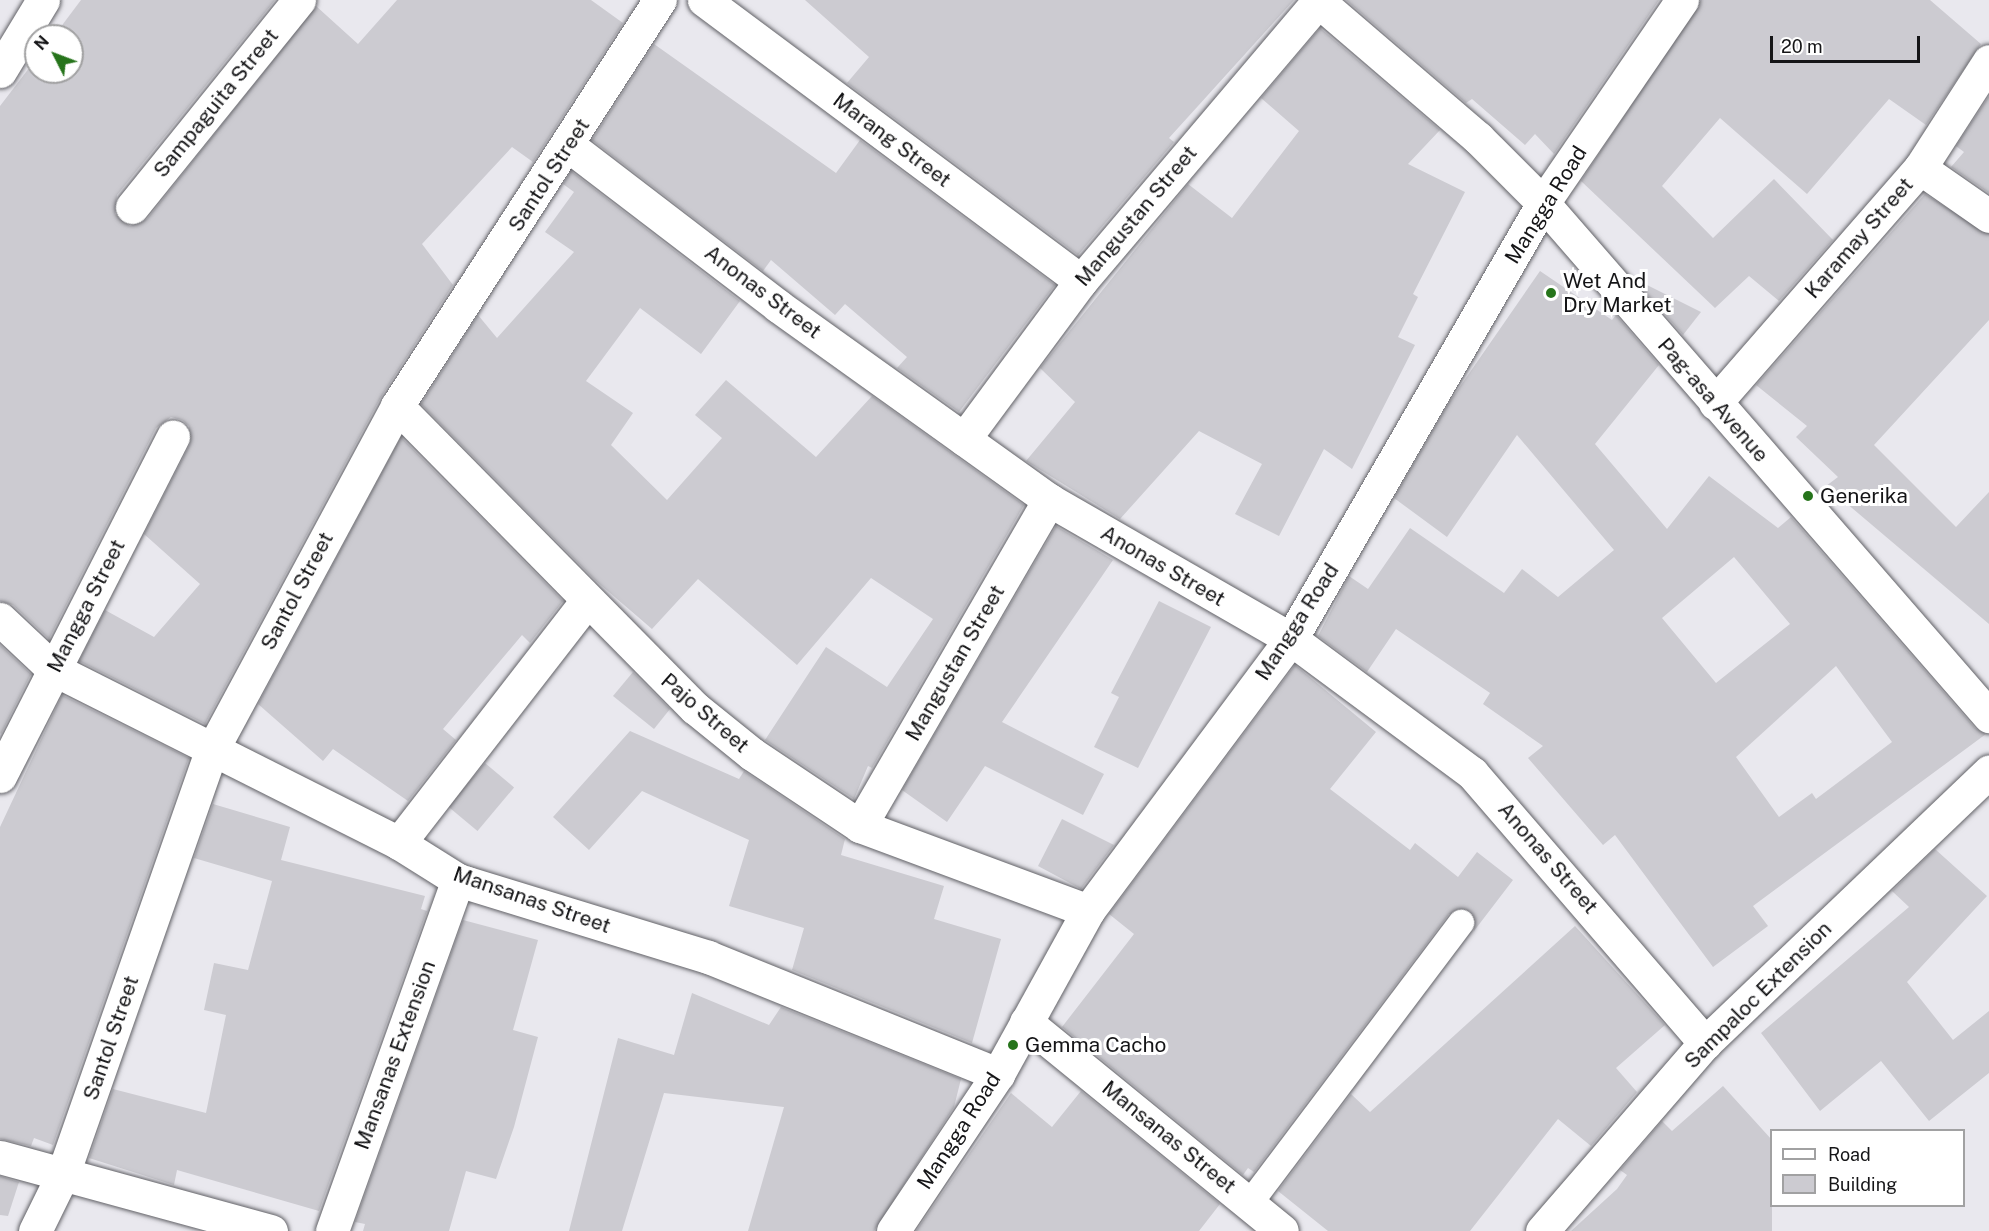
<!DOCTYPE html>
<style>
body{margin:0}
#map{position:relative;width:1989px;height:1231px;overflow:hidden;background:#e9e8ee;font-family:"Public Sans",sans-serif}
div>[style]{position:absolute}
.building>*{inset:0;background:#cccbd1;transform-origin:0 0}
.roads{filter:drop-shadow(0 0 2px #616166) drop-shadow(0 0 2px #616166)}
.service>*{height:26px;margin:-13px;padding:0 13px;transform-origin:13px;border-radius:13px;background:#fff}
.pedestrian>*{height:33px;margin:-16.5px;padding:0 16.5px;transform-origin:16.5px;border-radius:16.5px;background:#fff}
.minor>*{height:33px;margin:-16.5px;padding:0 16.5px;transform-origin:16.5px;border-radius:16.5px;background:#fff}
.dots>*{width:16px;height:16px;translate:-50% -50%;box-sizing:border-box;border:3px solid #fff;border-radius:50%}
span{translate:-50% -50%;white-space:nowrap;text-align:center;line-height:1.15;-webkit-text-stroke:6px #fff;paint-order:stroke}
.street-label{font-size:21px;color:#151517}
.poi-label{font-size:21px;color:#151517}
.left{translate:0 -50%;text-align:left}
.legend{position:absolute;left:1770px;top:1129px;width:195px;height:78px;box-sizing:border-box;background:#fff;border:2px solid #a1a1a2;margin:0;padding:8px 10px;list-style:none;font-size:18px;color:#151517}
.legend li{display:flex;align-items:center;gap:12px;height:30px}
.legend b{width:30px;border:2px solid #a1a1a2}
.north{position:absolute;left:24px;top:24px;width:60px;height:60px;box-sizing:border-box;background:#fff;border:2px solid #a1a1a2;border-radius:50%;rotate:312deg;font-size:16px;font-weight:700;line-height:24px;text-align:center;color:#151517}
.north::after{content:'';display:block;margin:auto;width:21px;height:27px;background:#26741b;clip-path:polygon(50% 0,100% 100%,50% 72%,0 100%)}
.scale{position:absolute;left:1770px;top:36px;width:150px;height:27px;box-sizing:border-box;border:3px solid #151517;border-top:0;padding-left:8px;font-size:18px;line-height:21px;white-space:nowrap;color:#151517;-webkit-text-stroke:4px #fff;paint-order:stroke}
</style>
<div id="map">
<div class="building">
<div style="clip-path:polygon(81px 0,275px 0,117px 195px,115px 214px,130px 226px,147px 219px,316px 6px,358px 44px,397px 0,591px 0,623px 23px,533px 162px,512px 147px,422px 244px,453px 285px,381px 397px,205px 724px,79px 661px,105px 610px,154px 637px,200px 584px,144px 534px,190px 444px,189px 426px,182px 420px,171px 417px,156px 428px,49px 639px,13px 605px,0 601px,0 106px,36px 59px,36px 72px,72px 72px,72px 36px,54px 36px)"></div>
<div style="clip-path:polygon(805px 0,1294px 0,1169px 138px,1174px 142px,1078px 255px,847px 83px,869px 57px)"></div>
<div style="clip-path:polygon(1346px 0,1659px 0,1554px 154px,1535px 134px,1525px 145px,1472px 99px,1466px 103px)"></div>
<div style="clip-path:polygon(1701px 0,1930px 0,1981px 44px,1926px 125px,1889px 99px,1807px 194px,1720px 118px,1662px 186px,1713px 238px,1774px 179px,1833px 240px,1779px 301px,1749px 276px,1715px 308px,1581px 181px)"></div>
<div style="clip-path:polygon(1320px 28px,1440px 130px,1408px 164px,1465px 192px,1413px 294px,1418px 297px,1398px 337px,1415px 345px,1352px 469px,1324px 449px,1279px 536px,1235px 514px,1262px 464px,1199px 431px,1120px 519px,1026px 461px,1075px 402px,1040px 368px,1188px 184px,1232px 218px,1299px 131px,1261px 98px)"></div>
<div style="clip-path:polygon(654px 44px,836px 173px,860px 140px,1055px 285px,959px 412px,897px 368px,907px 357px,845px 304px,835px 315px,771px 260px,763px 271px,592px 140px)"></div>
<div style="clip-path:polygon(1989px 96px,1989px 193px,1951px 167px,1964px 152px,1956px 146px)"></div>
<div style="clip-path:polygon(571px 171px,740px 301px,701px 354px,640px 308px,586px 381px,633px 413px,611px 445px,667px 500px,722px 438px,695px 415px,726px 380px,816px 457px,872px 396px,1024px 505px,872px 768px,868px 766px,854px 799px,765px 740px,826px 647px,887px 687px,933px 619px,871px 578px,797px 665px,698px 579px,652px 629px,595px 580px,421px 404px,478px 315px,497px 338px,574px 252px,545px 232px,574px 192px,563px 184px)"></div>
<div style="clip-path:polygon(1925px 194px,1989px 234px,1989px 320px,1874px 445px,1956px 527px,1989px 492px,1989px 624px,1826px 486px,1838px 477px,1796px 437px,1807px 426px,1756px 385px)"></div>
<div style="clip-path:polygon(evenodd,1540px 271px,1612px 320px,1616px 315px,1659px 365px,1595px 444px,1667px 529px,1709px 476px,1778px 528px,1791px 517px,1975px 728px,1986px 734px,1753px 906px,1768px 926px,1713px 967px,1615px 835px,1603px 845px,1528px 758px,1543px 746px,1483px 704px,1490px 693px,1396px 629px,1367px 672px,1318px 636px,1349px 576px,1368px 589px,1410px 528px,1504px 593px,1522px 569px,1558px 597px,1614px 550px,1517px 435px,1447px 537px,1394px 498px,1450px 401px,1540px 271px,1734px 557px,1790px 624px,1716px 683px,1662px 618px,1734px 557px,1540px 271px,1836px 666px,1892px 742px,1816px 799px,1812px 793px,1779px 817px,1736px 757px,1836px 666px)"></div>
<div style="clip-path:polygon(1643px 283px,1701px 312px,1683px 335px,1640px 286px)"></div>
<div style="clip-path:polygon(401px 437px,563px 601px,530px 643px,522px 635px,443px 729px,456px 740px,408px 801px,333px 749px,323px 761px,258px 704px)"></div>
<div style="clip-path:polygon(1056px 526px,1113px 560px,1002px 722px,1104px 774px,1083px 815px,985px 766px,947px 822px,902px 790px)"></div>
<div style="clip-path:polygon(1159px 601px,1211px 627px,1138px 768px,1094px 747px,1119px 697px,1111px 693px)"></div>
<div style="clip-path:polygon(0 645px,31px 674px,1px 734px,0 733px)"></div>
<div style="clip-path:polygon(1295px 665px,1376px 732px,1330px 789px,1410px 850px,1415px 843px,1458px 877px,1477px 852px,1513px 880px,1474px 931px,1470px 911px,1449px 914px,1254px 1172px,1248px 1168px,1243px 1175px,1062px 1027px,1134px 934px,1109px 914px)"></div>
<div style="clip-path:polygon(633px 672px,670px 709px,654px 729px,613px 696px)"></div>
<div style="clip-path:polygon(62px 695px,189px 758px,53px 1145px,34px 1138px,31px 1146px,0 1139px,0 827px)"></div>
<div style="clip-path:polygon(630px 731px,739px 779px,744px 771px,845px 839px,841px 855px,944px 886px,934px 919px,1001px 939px,972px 1043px,792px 970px,804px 928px,729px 906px,749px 840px,642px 791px,589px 850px,553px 817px)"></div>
<div style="left:485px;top:763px;width:38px;height:57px;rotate:40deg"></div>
<div style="clip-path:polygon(213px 804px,290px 827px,281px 860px,425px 896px,421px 909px,427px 911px,319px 1211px,177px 1170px,174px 1185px,89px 1158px,113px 1089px,206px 1113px,226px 1015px,204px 1010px,214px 963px,248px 970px,272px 881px,194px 858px)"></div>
<div style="clip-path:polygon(1062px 819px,1114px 845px,1081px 889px,1038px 866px)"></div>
<div style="clip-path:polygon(1935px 849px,1987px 896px,1907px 982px,1953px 1040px,1989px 1011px,1989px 1073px,1929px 1121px,1881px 1061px,1820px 1111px,1761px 1033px,1909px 907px,1892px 891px)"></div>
<div style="clip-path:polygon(463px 920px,538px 940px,513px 1030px,538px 1037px,514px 1127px,496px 1179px,466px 1171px,449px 1231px,363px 1231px,365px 1224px,355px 1222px)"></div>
<div style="clip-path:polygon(1575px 926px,1665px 1025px,1616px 1068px,1637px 1092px,1591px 1146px,1558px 1119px,1470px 1231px,1328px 1231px,1278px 1191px,1351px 1094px,1370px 1112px)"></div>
<div style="clip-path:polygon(692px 993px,769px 1025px,781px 1007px,961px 1079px,954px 1107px,874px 1231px,748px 1231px,784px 1107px,664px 1093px,622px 1231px,569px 1231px,618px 1038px,674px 1055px)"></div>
<div style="clip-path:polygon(1723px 1086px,1772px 1140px,1772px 1231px,1571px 1231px,1617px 1189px,1627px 1175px,1620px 1170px,1662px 1121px,1672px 1131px)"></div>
<div style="clip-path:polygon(1081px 1091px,1220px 1204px,1199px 1231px,916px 1231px,1011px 1093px,1052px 1127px)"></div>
<div style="clip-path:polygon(0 1176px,19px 1182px,8px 1216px,0 1215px)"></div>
</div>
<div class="roads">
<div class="service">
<div style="left:1250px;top:1203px;width:351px;rotate:-53deg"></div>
</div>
<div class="pedestrian">
<div style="left:569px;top:146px;width:263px;rotate:37.4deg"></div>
<div style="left:778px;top:306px;width:333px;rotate:35.6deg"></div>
<div style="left:1049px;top:500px;width:279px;rotate:29.9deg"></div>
<div style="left:860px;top:826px;width:377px;rotate:-59.9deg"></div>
</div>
<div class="minor">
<div style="left:704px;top:0;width:470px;rotate:36.7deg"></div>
<div style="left:1317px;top:0;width:212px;rotate:40.6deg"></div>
<div style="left:1478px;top:138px;width:92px;rotate:45deg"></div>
<div style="left:1543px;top:203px;width:680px;rotate:49deg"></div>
<div style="left:0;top:71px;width:83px;rotate:-58.8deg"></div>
<div style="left:1920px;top:168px;width:84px;rotate:34.8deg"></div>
<div style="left:132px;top:207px;width:266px;rotate:-51.1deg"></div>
<div style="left:1715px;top:403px;width:312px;rotate:-48.9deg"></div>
<div style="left:1920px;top:168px;width:127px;rotate:-57.2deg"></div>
<div style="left:397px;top:406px;width:424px;rotate:45.4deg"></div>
<div style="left:695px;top:708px;width:73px;rotate:38.9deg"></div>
<div style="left:752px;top:754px;width:130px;rotate:33.7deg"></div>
<div style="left:860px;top:826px;width:243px;rotate:20.4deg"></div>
<div style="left:964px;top:439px;width:197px;rotate:-53.5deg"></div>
<div style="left:1081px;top:281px;width:368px;rotate:-49.7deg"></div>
<div style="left:0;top:619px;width:73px;rotate:43.3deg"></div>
<div style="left:53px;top:669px;width:387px;rotate:26.7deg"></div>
<div style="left:399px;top:843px;width:70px;rotate:32.1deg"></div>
<div style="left:458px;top:880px;width:262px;rotate:17.1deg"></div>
<div style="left:708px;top:957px;width:313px;rotate:22deg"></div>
<div style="left:1291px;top:639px;width:225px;rotate:36.5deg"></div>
<div style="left:1472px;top:773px;width:357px;rotate:49.2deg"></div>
<div style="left:0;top:776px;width:381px;rotate:-63deg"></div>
<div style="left:399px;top:843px;width:305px;rotate:-52.2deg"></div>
<div style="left:1026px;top:1022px;width:330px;rotate:39.2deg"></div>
<div style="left:0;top:1157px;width:281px;rotate:15.3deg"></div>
<div style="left:35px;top:1231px;width:64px;rotate:-63.8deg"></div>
<div style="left:63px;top:1174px;width:447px;rotate:-70.7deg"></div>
<div style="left:211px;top:752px;width:393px;rotate:-61.7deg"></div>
<div style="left:397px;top:406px;width:484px;rotate:-57.1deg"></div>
<div style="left:332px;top:1231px;width:373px;rotate:-70.3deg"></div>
<div style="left:893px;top:1231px;width:189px;rotate:-56.2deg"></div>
<div style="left:998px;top:1074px;width:186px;rotate:-61.1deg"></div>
<div style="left:1088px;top:911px;width:339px;rotate:-53.3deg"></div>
<div style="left:1291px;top:639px;width:504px;rotate:-59.97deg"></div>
<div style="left:1543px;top:203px;width:246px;rotate:-55.6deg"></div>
<div style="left:1542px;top:1231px;width:249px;rotate:-49.1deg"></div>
<div style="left:1705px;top:1043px;width:393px;rotate:-43.7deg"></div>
</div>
</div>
<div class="dots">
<div style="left:1551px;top:293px;background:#26741b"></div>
<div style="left:1808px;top:496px;background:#26741b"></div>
<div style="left:1013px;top:1045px;background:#26741b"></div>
</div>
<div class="street-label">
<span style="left:216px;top:103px;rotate:-51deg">Sampaguita Street</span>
<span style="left:892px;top:140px;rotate:37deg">Marang Street</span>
<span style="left:549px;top:175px;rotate:-57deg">Santol Street</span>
<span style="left:1546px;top:205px;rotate:-58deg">Mangga Road</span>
<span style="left:1136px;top:216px;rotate:-50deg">Mangustan Street</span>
<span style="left:1859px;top:238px;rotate:-49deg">Karamay Street</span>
<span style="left:763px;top:292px;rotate:37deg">Anonas Street</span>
<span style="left:1713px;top:400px;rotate:49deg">Pag-asa Avenue</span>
<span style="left:1163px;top:566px;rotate:30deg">Anonas Street</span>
<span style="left:297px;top:591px;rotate:-62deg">Santol Street</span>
<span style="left:86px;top:606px;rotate:-63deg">Mangga Street</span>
<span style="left:1297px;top:622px;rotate:-57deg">Mangga Road</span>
<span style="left:955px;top:663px;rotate:-60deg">Mangustan Street</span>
<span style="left:705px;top:713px;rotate:41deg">Pajo Street</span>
<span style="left:1548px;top:858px;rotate:49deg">Anonas Street</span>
<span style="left:532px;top:900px;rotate:19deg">Mansanas Street</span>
<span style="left:1758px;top:995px;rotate:-45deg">Sampaloc Extension</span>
<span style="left:111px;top:1038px;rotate:-71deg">Santol Street</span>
<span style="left:395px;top:1055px;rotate:-70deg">Mansanas Extension</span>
<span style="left:959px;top:1131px;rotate:-57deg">Mangga Road</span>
<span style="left:1169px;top:1137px;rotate:39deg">Mansanas Street</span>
</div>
<div class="poi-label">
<span class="left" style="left:1563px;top:293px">Wet And<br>Dry Market</span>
<span class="left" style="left:1820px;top:496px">Generika</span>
<span class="left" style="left:1025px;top:1045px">Gemma Cacho</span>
</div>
<ul class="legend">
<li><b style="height:8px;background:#fff"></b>Road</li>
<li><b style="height:16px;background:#cccbd1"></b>Building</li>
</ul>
<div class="north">N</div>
<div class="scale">20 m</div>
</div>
